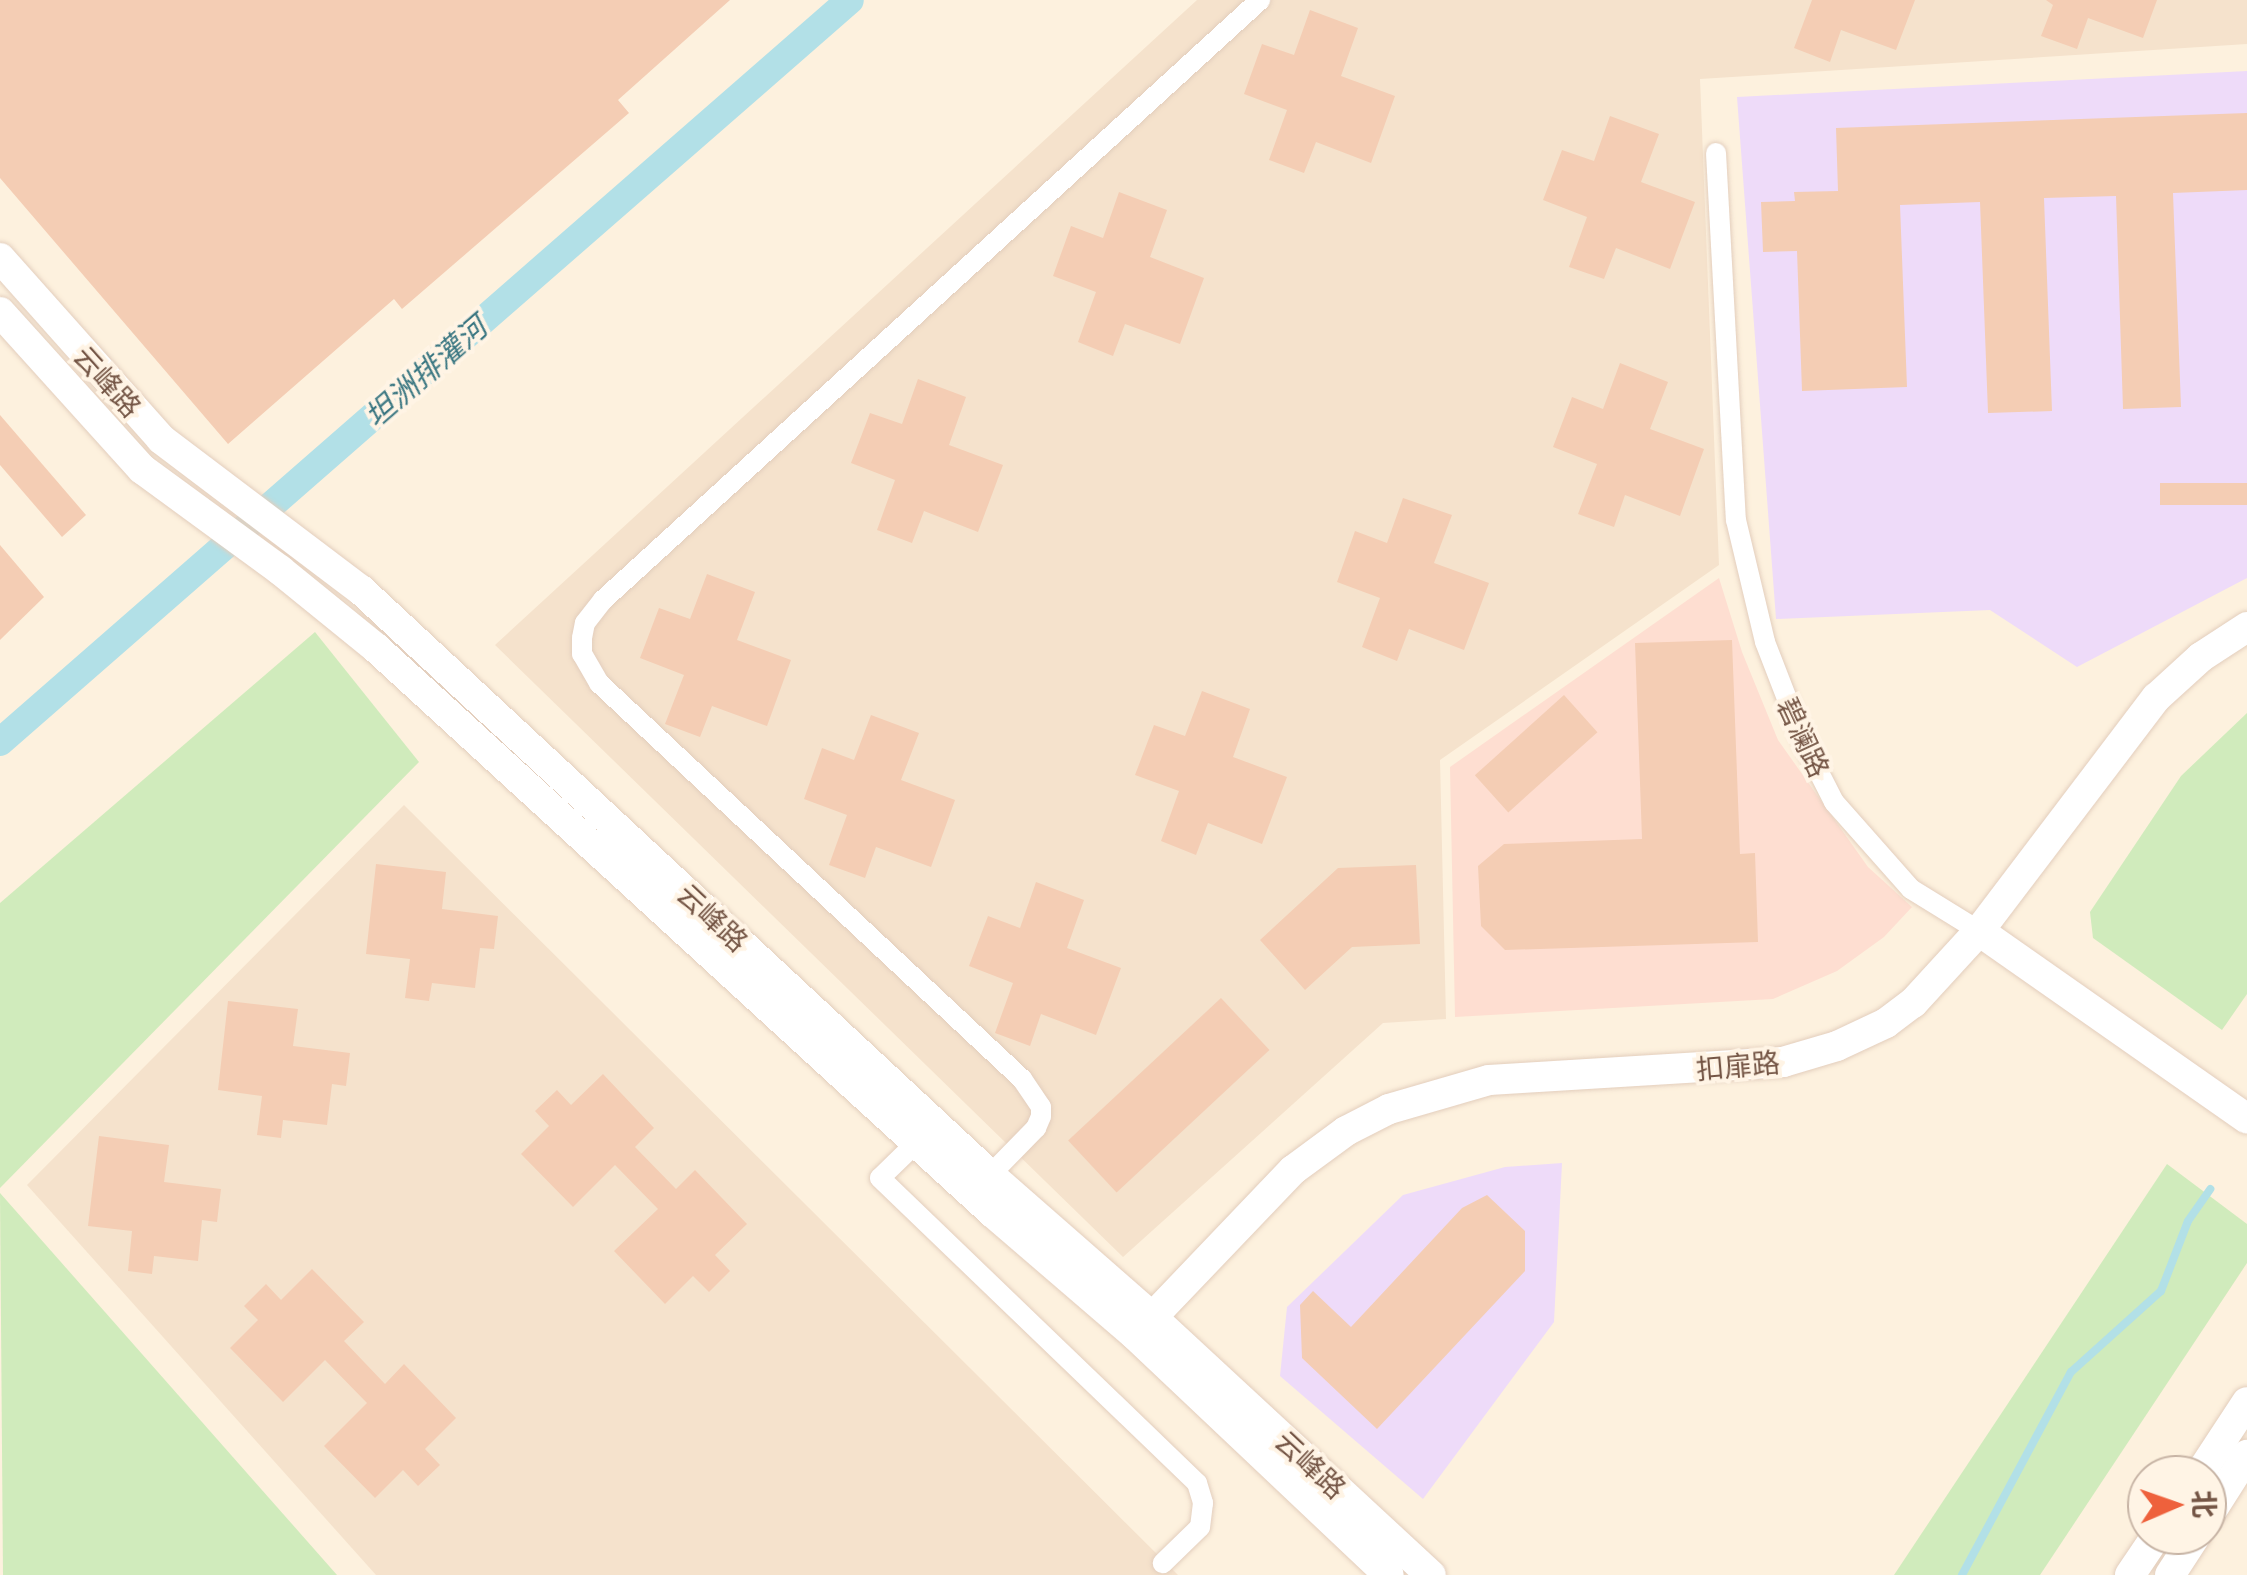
<!DOCTYPE html>
<meta charset="utf-8">
<style>
body{margin:0}
#map{position:relative;width:2247px;height:1575px;overflow:hidden;background:#fdf1de;font-family:Commissioner,"Noto Sans SC",sans-serif}
div>[style]{position:absolute}
.residential>*{inset:0;background:#f5e2cc}
.commercial>*{inset:0;background:#feded1}
.education>*{inset:0;background:#eedbf9}
.green>*{inset:0;background:#d0ebbc}
.stream>*{height:8px;margin:-4px;padding:0 4px;transform-origin:4px;border-radius:4px;background:#b2e0e7}
.canal>*{height:28px;margin:-14px;padding:0 14px;transform-origin:14px;border-radius:14px;background:#b2e0e7}
.building>*{inset:0;background:#f4cdb4;transform-origin:0 0}
.roads{filter:drop-shadow(0 0 2px #e3cebd) drop-shadow(0 0 2px #e3cebd)}
.street>*{height:20px;margin:-10px;padding:0 10px;transform-origin:10px;border-radius:10px;background:#fff}
.secondary>*{height:30px;margin:-15px;padding:0 15px;transform-origin:15px;border-radius:15px;background:#fff}
span{translate:-50% -50%;white-space:nowrap;text-align:center;line-height:1.15;-webkit-text-stroke:8px #fff4e5;paint-order:stroke}
.street-label{font-size:28px;color:#745545}
.water-label{font-size:30px;color:#3b7782;font-style:italic}
.north{position:absolute;left:2127px;top:1455px;width:100px;height:100px;box-sizing:border-box;background:#fff4e5;border:2px solid #c7b4a5;border-radius:50%;rotate:88deg;font-size:28px;font-weight:700;line-height:40px;text-align:center;color:#745545}
.north::after{content:'';display:block;margin:auto;width:35px;height:45px;background:#ee613c;clip-path:polygon(50% 0,100% 100%,50% 72%,0 100%)}
</style>
<div id="map">
<div class="residential">
<div style="clip-path:polygon(1197px 0,2247px 0,2247px 44px,1700px 79px,1719px 565px,1440px 760px,1446px 1019px,1383px 1023px,1123px 1257px,495px 645px)"></div>
<div style="clip-path:polygon(404px 805px,1178px 1575px,376px 1575px,27px 1185px)"></div>
</div>
<div class="commercial">
<div style="clip-path:polygon(1719px 578px,1742px 652px,1778px 740px,1868px 867px,1912px 907px,1884px 937px,1837px 971px,1773px 999px,1455px 1017px,1450px 767px)"></div>
</div>
<div class="education">
<div style="clip-path:polygon(2247px 71px,2247px 578px,2077px 667px,1990px 610px,1776px 619px,1737px 97px)"></div>
<div style="clip-path:polygon(1562px 1163px,1554px 1322px,1423px 1499px,1280px 1376px,1287px 1307px,1403px 1195px,1505px 1167px)"></div>
</div>
<div class="green">
<div style="clip-path:polygon(315px 632px,419px 762px,0 1188px,0 903px)"></div>
<div style="clip-path:polygon(2247px 713px,2247px 994px,2222px 1030px,2093px 938px,2090px 912px,2181px 776px)"></div>
<div style="clip-path:polygon(2167px 1164px,2247px 1224px,2247px 1263px,2040px 1575px,1894px 1575px)"></div>
<div style="clip-path:polygon(0 1193px,337px 1575px,3px 1575px)"></div>
</div>
<div class="stream">
<div style="left:1962px;top:1575px;width:230px;rotate:-61.8deg"></div>
<div style="left:2071px;top:1372px;width:121px;rotate:-42deg"></div>
<div style="left:2161px;top:1291px;width:75px;rotate:-68.9deg"></div>
<div style="left:2188px;top:1221px;width:39px;rotate:-55deg"></div>
</div>
<div class="canal">
<div style="left:0;top:742px;width:1128px;rotate:-41.12deg"></div>
</div>
<div class="building">
<div style="clip-path:polygon(0 0,730px 0,618px 100px,629px 113px,402px 309px,394px 299px,228px 444px,0 178px)"></div>
<div style="clip-path:polygon(1812px 0,1915px 0,1896px 50px,1841px 30px,1830px 62px,1794px 48px)"></div>
<div style="clip-path:polygon(2046px 0,2157px 0,2143px 38px,2088px 18px,2077px 49px,2041px 36px,2053px 5px)"></div>
<div style="clip-path:polygon(1310px 10px,1358px 28px,1341px 76px,1395px 96px,1371px 163px,1316px 142px,1304px 173px,1269px 160px,1287px 110px,1244px 94px,1262px 44px,1294px 55px)"></div>
<div style="clip-path:polygon(2247px 113px,2247px 190px,2173px 193px,2181px 407px,2123px 409px,2116px 196px,2044px 198px,2052px 411px,1988px 413px,1980px 202px,1900px 205px,1907px 387px,1802px 391px,1797px 251px,1763px 252px,1761px 202px,1795px 201px,1794px 192px,1838px 191px,1836px 128px)"></div>
<div style="clip-path:polygon(1610px 116px,1659px 134px,1641px 182px,1695px 202px,1670px 269px,1616px 248px,1604px 279px,1569px 267px,1587px 217px,1543px 200px,1562px 150px,1594px 161px)"></div>
<div style="clip-path:polygon(1119px 192px,1167px 210px,1150px 257px,1204px 278px,1180px 344px,1125px 324px,1113px 356px,1078px 342px,1096px 292px,1053px 276px,1071px 226px,1103px 238px)"></div>
<div style="clip-path:polygon(1620px 363px,1668px 382px,1650px 429px,1704px 449px,1680px 516px,1625px 495px,1614px 527px,1578px 514px,1597px 464px,1553px 447px,1572px 397px,1603px 409px)"></div>
<div style="clip-path:polygon(918px 379px,966px 397px,949px 445px,1003px 465px,978px 532px,924px 511px,912px 543px,877px 530px,895px 480px,851px 463px,870px 413px,902px 424px)"></div>
<div style="clip-path:polygon(0 415px,86px 515px,62px 537px,0 465px)"></div>
<div style="left:2247px;top:483px;width:22px;height:87px;rotate:90deg"></div>
<div style="clip-path:polygon(1403px 498px,1452px 515px,1434px 563px,1489px 583px,1464px 650px,1409px 629px,1397px 661px,1362px 647px,1380px 598px,1337px 582px,1355px 531px,1387px 543px)"></div>
<div style="clip-path:polygon(0 545px,44px 597px,0 640px)"></div>
<div style="clip-path:polygon(707px 574px,755px 592px,737px 640px,791px 660px,767px 726px,712px 706px,700px 737px,665px 724px,684px 675px,640px 658px,659px 608px,690px 619px)"></div>
<div style="clip-path:polygon(1732px 640px,1740px 854px,1755px 853px,1758px 942px,1505px 950px,1481px 926px,1478px 866px,1504px 844px,1642px 839px,1635px 643px)"></div>
<div style="clip-path:polygon(1202px 691px,1250px 709px,1233px 757px,1287px 777px,1262px 844px,1208px 823px,1196px 855px,1161px 841px,1179px 791px,1135px 775px,1154px 725px,1185px 736px)"></div>
<div style="left:1564px;top:695px;width:50px;height:120px;rotate:48deg"></div>
<div style="clip-path:polygon(871px 715px,919px 733px,901px 780px,955px 800px,931px 867px,876px 847px,865px 878px,829px 865px,847px 815px,804px 799px,822px 748px,854px 760px)"></div>
<div style="clip-path:polygon(376px 864px,446px 872px,442px 909px,498px 916px,494px 949px,480px 948px,475px 988px,432px 983px,429px 1001px,405px 998px,410px 959px,366px 954px)"></div>
<div style="clip-path:polygon(1416px 865px,1420px 944px,1352px 947px,1305px 990px,1260px 940px,1338px 868px)"></div>
<div style="clip-path:polygon(1036px 882px,1084px 900px,1067px 948px,1121px 968px,1096px 1035px,1041px 1014px,1030px 1046px,995px 1033px,1013px 983px,969px 966px,988px 916px,1020px 928px)"></div>
<div style="left:1221px;top:998px;width:71px;height:209px;rotate:47deg"></div>
<div style="clip-path:polygon(228px 1001px,298px 1009px,293px 1046px,350px 1053px,346px 1086px,332px 1084px,327px 1125px,283px 1120px,281px 1138px,257px 1135px,262px 1096px,218px 1090px)"></div>
<div style="clip-path:polygon(603px 1074px,654px 1128px,635px 1147px,676px 1189px,695px 1170px,747px 1224px,715px 1255px,730px 1271px,709px 1292px,693px 1276px,665px 1304px,614px 1251px,658px 1209px,615px 1165px,573px 1207px,521px 1154px,549px 1126px,535px 1111px,557px 1090px,571px 1105px)"></div>
<div style="clip-path:polygon(99px 1136px,169px 1145px,164px 1182px,221px 1189px,217px 1222px,202px 1220px,198px 1261px,154px 1256px,152px 1274px,128px 1271px,132px 1231px,88px 1226px)"></div>
<div style="clip-path:polygon(1487px 1195px,1525px 1231px,1525px 1271px,1377px 1429px,1302px 1358px,1300px 1305px,1313px 1291px,1351px 1327px,1462px 1208px)"></div>
<div style="clip-path:polygon(312px 1269px,364px 1322px,344px 1341px,385px 1384px,404px 1364px,456px 1418px,425px 1449px,440px 1465px,418px 1486px,403px 1470px,375px 1498px,324px 1446px,367px 1403px,325px 1360px,283px 1402px,230px 1348px,258px 1320px,244px 1306px,266px 1284px,281px 1300px)"></div>
</div>
<div class="roads">
<div class="street">
<div style="left:1716px;top:153px;width:368px;rotate:86.9deg"></div>
<div style="left:1736px;top:520px;width:125px;rotate:76.6deg"></div>
<div style="left:1765px;top:642px;width:110px;rotate:68.8deg"></div>
<div style="left:1805px;top:745px;width:64px;rotate:63deg"></div>
<div style="left:1834px;top:802px;width:116px;rotate:48.5deg"></div>
<div style="left:1911px;top:889px;width:80px;rotate:31.7deg"></div>
<div style="left:916px;top:1143px;width:50px;rotate:135.8deg"></div>
<div style="left:880px;top:1178px;width:440px;rotate:43.9deg"></div>
<div style="left:1197px;top:1483px;width:21px;rotate:73deg"></div>
<div style="left:1203px;top:1503px;width:24px;rotate:97deg"></div>
<div style="left:1200px;top:1527px;width:52px;rotate:135.8deg"></div>
<div style="left:990px;top:1175px;width:66px;rotate:-45.6deg"></div>
<div style="left:1036px;top:1128px;width:13px;rotate:-67deg"></div>
<div style="left:1041px;top:1116px;width:9px;rotate:-90deg"></div>
<div style="left:1041px;top:1107px;width:34px;rotate:-124deg"></div>
<div style="left:1022px;top:1079px;width:579px;rotate:-136.89deg"></div>
<div style="left:599px;top:683px;width:34px;rotate:-120deg"></div>
<div style="left:582px;top:654px;width:16px;rotate:-90deg"></div>
<div style="left:582px;top:638px;width:15px;rotate:-79deg"></div>
<div style="left:585px;top:623px;width:29px;rotate:-52deg"></div>
<div style="left:603px;top:600px;width:890px;rotate:-42.4deg"></div>
</div>
<div class="secondary">
<div style="left:0;top:258px;width:242px;rotate:48.3deg"></div>
<div style="left:161px;top:439px;width:251px;rotate:37.1deg"></div>
<div style="left:361px;top:590px;width:859px;rotate:42.92deg"></div>
<div style="left:990px;top:1175px;width:215px;rotate:41.2deg"></div>
<div style="left:1152px;top:1317px;width:380px;rotate:42.8deg"></div>
<div style="left:0;top:312px;width:212px;rotate:47.9deg"></div>
<div style="left:142px;top:469px;width:171px;rotate:36.2deg"></div>
<div style="left:280px;top:570px;width:124px;rotate:39.1deg"></div>
<div style="left:376px;top:648px;width:837px;rotate:42.48deg"></div>
<div style="left:993px;top:1213px;width:187px;rotate:40.7deg"></div>
<div style="left:1135px;top:1335px;width:349px;rotate:43.4deg"></div>
<div style="left:1979px;top:931px;width:327px;rotate:35deg"></div>
<div style="left:1141px;top:1329px;width:220px;rotate:-46.3deg"></div>
<div style="left:1293px;top:1170px;width:66px;rotate:-36.3deg"></div>
<div style="left:1346px;top:1131px;width:48px;rotate:-27.1deg"></div>
<div style="left:1389px;top:1109px;width:104px;rotate:-16.2deg"></div>
<div style="left:1489px;top:1080px;width:295px;rotate:-3.5deg"></div>
<div style="left:1783px;top:1062px;width:56px;rotate:-16.5deg"></div>
<div style="left:1837px;top:1046px;width:54px;rotate:-25.1deg"></div>
<div style="left:1886px;top:1023px;width:34px;rotate:-37deg"></div>
<div style="left:1913px;top:1003px;width:98px;rotate:-47.5deg"></div>
<div style="left:1979px;top:931px;width:293px;rotate:-52.8deg"></div>
<div style="left:2156px;top:698px;width:61px;rotate:-42.3deg"></div>
<div style="left:2201px;top:657px;width:55px;rotate:-33.1deg"></div>
<div style="left:2199px;top:1475px;width:87px;rotate:-56.7deg"></div>
<div style="left:2207px;top:1518px;width:75px;rotate:-57.6deg"></div>
<div style="left:2130px;top:1575px;width:48px;rotate:-56deg"></div>
<div style="left:2170px;top:1575px;width:48px;rotate:-57deg"></div>
</div>
</div>
<div class="street-label">
<span style="left:108px;top:381px;rotate:48deg">云峰路</span>
<span style="left:1804px;top:737px;rotate:65deg">碧澜路</span>
<span style="left:713px;top:917px;rotate:43deg">云峰路</span>
<span style="left:1738px;top:1065px;rotate:-5deg">扣扉路</span>
<span style="left:1311px;top:1464px;rotate:43deg">云峰路</span>
</div>
<div class="water-label">
<span style="left:425px;top:371px;rotate:-41deg">坦洲排灌河</span>
</div>
<div class="north">北</div>
</div>
